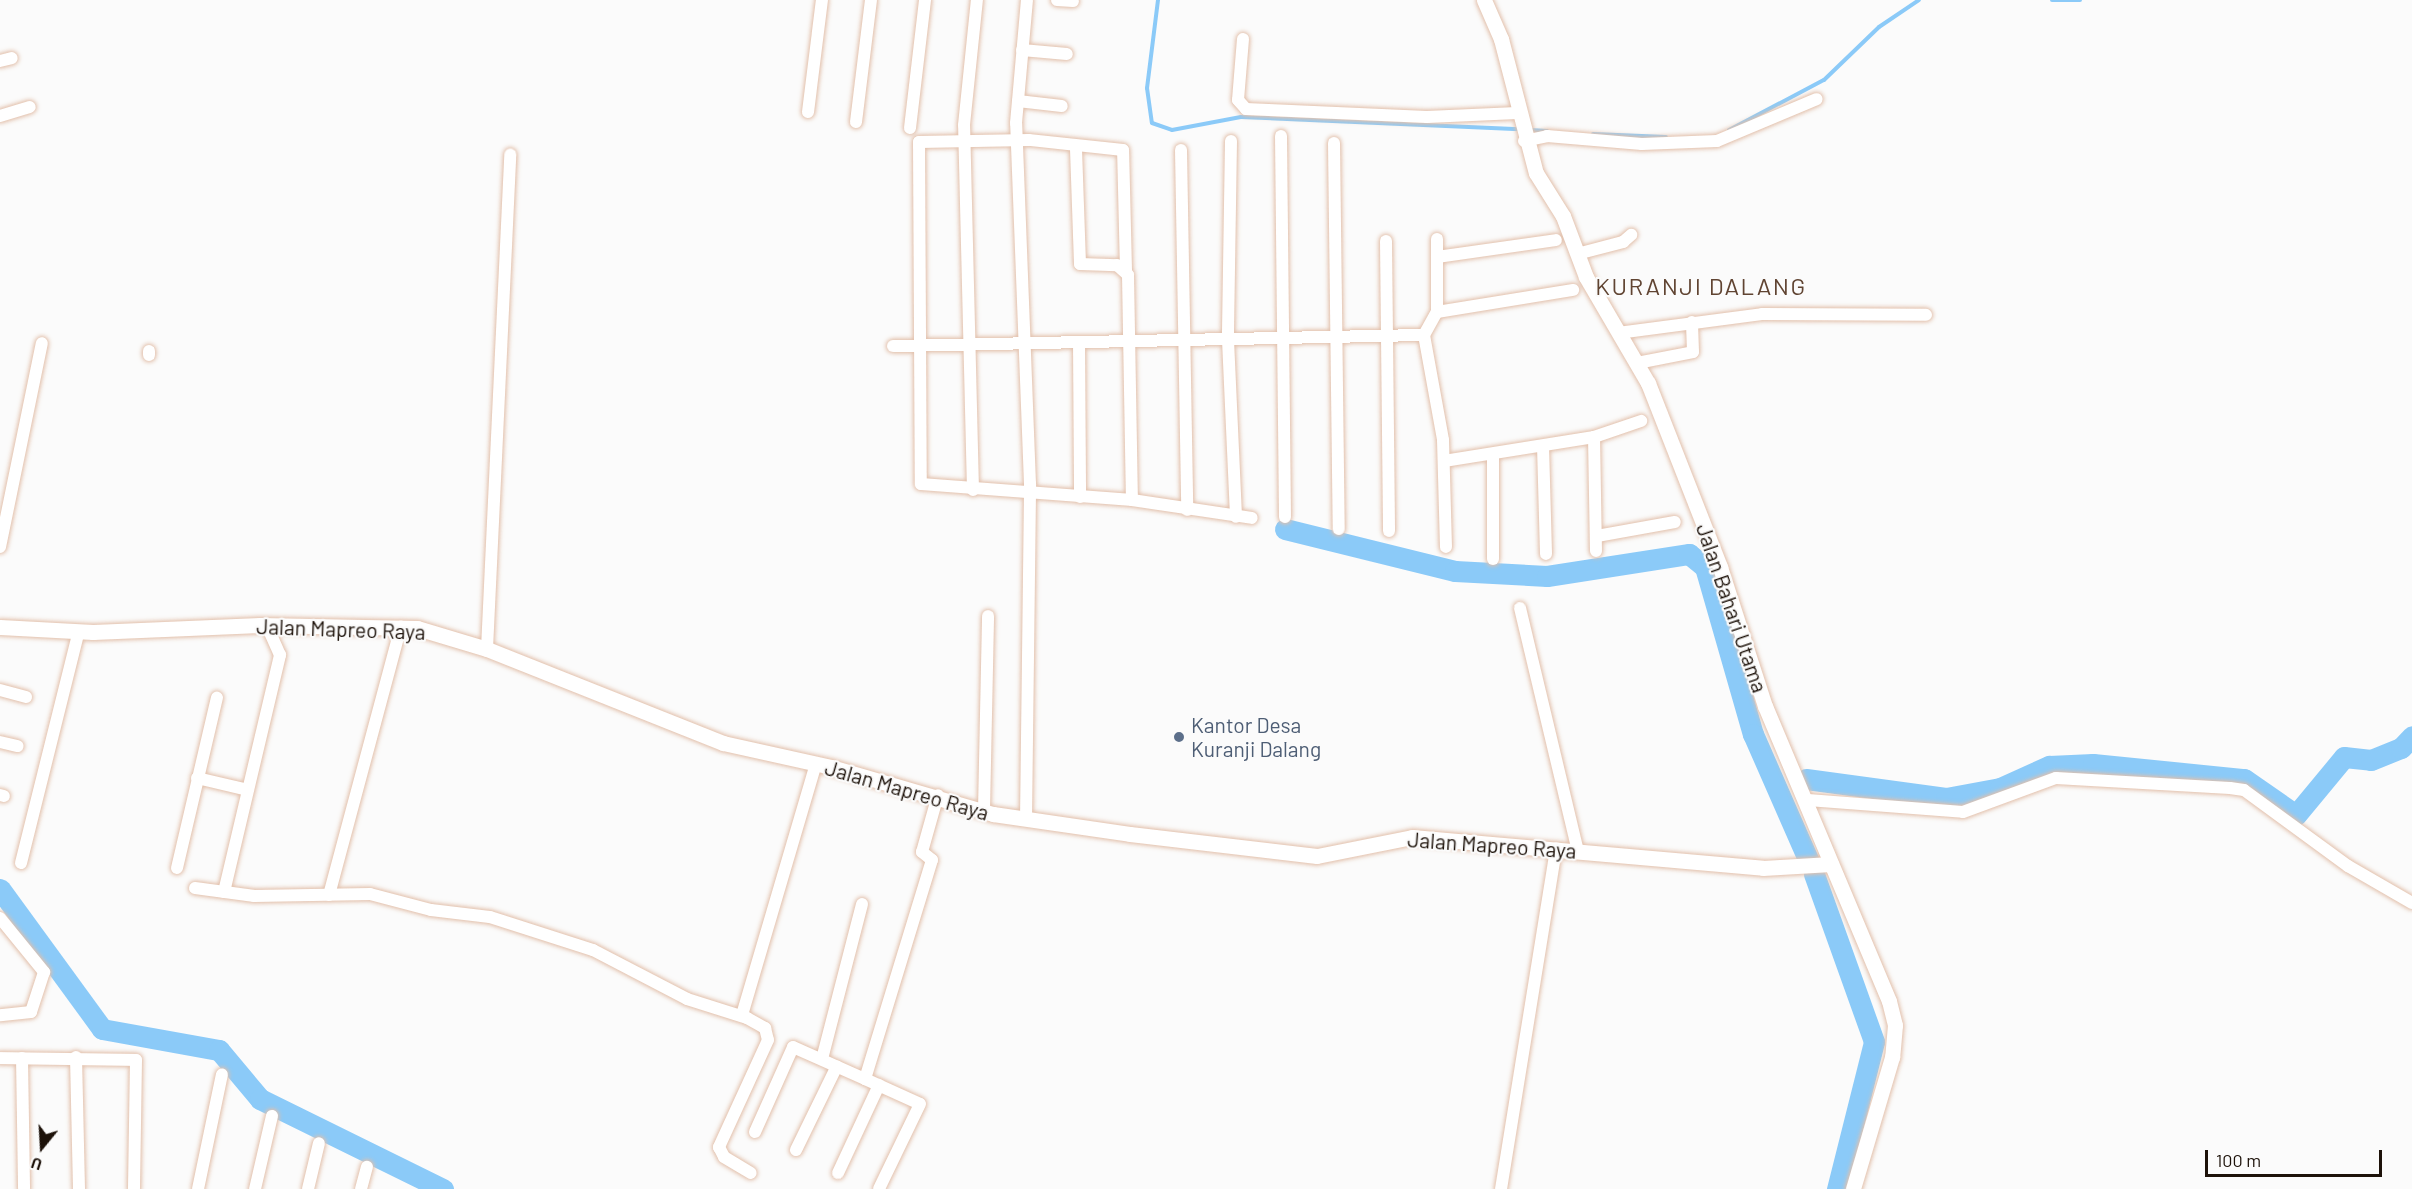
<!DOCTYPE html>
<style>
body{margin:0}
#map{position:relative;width:2412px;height:1189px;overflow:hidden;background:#fbfbfb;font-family:Barlow,sans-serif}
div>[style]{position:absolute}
.stream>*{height:4px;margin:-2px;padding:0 2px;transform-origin:2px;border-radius:2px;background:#8bcaf8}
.river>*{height:21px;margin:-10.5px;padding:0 10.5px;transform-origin:10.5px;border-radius:10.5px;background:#8bcaf8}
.roads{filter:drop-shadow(0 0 2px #e2c0ab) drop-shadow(0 0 2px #e2c0ab)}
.minor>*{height:12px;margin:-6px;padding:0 6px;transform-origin:6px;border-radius:6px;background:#fff}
.tertiary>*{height:15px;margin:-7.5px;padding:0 7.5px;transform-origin:7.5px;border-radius:7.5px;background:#fff}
.dots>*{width:16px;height:16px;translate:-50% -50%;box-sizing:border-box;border:3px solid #fbfbfb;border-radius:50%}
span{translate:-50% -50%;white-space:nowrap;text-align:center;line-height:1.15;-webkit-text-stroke:4.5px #fbfbfb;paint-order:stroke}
.street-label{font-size:21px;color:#1d120a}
.service-label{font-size:21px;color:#4e5e75}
.left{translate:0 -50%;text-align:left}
.quarter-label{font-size:24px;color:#604432;letter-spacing:1.5px}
.north{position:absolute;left:12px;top:1117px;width:60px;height:60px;-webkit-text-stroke:4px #fbfbfb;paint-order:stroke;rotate:198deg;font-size:16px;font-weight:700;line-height:24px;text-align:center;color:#1d120a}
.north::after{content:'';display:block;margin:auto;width:21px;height:27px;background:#1d120a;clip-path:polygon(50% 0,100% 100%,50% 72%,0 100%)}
.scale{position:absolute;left:2205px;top:1150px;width:177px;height:27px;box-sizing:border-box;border:3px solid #1d120a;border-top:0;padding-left:8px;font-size:18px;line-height:21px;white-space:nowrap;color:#1d120a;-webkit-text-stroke:4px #fbfbfb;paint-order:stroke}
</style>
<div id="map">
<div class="stream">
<div style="left:1158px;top:0;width:89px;rotate:97.1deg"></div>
<div style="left:1147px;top:88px;width:35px;rotate:82deg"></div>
<div style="left:1152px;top:123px;width:21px;rotate:19deg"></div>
<div style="left:1172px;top:130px;width:70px;rotate:-10.7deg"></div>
<div style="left:1241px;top:117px;width:279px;rotate:2.5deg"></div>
<div style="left:2052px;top:0;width:28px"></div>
<div style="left:1530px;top:130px;width:17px;rotate:3deg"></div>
<div style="left:1729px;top:130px;width:107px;rotate:-27.8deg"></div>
<div style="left:1824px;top:80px;width:76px;rotate:-43.9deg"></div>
<div style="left:1879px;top:27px;width:48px;rotate:-34deg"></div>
<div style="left:1593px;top:134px;width:73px;rotate:2.4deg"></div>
</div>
<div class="river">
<div style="left:1285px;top:529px;width:175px;rotate:13.9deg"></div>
<div style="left:1455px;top:571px;width:92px;rotate:3.1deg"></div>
<div style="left:1547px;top:576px;width:144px;rotate:-8.8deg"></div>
<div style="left:1689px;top:554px;width:21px;rotate:39deg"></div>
<div style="left:1705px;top:567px;width:174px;rotate:74deg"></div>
<div style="left:1753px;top:734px;width:142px;rotate:66.3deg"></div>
<div style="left:1806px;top:779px;width:141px;rotate:7.7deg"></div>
<div style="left:1946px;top:798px;width:55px;rotate:-10.5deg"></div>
<div style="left:2000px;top:788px;width:54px;rotate:-24.2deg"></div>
<div style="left:2049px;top:766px;width:44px;rotate:-2.6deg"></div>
<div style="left:2093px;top:764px;width:152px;rotate:5.7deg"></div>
<div style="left:2244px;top:779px;width:63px;rotate:34.7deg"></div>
<div style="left:2296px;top:815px;width:75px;rotate:-50.4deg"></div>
<div style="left:2344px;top:757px;width:27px;rotate:6deg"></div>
<div style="left:2371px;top:760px;width:32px;rotate:-22deg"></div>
<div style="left:2401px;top:748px;width:16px;rotate:-47deg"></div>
<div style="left:1814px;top:874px;width:178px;rotate:70.3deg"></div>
<div style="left:1874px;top:1042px;width:152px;rotate:104.1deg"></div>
<div style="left:0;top:889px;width:173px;rotate:53.9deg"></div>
<div style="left:102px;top:1029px;width:119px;rotate:10.2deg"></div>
<div style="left:219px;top:1050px;width:64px;rotate:50.1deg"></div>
<div style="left:260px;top:1099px;width:204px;rotate:26.2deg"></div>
</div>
<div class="roads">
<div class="minor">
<div style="left:1057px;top:0;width:16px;rotate:4deg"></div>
<div style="left:1243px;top:39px;width:61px;rotate:94.7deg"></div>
<div style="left:1238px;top:100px;width:12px;rotate:48deg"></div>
<div style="left:1246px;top:109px;width:181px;rotate:2.5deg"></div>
<div style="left:1427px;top:117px;width:90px;rotate:-2.5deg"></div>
<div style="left:1022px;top:50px;width:45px;rotate:5.1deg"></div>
<div style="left:0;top:61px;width:12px;rotate:-14deg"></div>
<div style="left:1018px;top:101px;width:44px;rotate:6.5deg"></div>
<div style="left:808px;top:112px;width:113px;rotate:-82.9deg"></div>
<div style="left:0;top:116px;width:31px;rotate:-17deg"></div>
<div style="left:856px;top:122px;width:123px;rotate:-83deg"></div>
<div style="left:910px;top:128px;width:129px;rotate:-83.3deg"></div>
<div style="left:1281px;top:136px;width:381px;rotate:89.4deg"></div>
<div style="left:1231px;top:141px;width:199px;rotate:90.9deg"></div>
<div style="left:1228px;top:340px;width:177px;rotate:87.4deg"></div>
<div style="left:1524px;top:141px;width:24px;rotate:-12deg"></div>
<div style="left:1547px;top:136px;width:95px;rotate:4.8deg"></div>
<div style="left:1642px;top:144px;width:75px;rotate:-2.3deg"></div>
<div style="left:1717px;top:141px;width:108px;rotate:-22.8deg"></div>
<div style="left:1334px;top:143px;width:386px;rotate:89.3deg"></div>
<div style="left:1076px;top:149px;width:115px;rotate:88deg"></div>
<div style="left:1080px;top:264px;width:37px;rotate:2deg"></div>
<div style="left:1117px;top:265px;width:15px;rotate:42deg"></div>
<div style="left:1128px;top:275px;width:225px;rotate:89deg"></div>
<div style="left:1181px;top:150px;width:360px;rotate:89deg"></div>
<div style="left:1386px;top:241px;width:290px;rotate:89.4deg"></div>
<div style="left:1577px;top:254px;width:48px;rotate:-14.6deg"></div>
<div style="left:1623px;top:242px;width:11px;rotate:-41deg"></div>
<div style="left:1437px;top:257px;width:120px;rotate:-8.1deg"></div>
<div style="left:1126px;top:270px;width:120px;rotate:-91.4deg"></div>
<div style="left:1123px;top:150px;width:95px;rotate:-173.9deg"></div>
<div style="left:1029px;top:140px;width:110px;rotate:179deg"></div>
<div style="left:919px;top:142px;width:342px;rotate:89.7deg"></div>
<div style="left:921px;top:484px;width:212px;rotate:4.3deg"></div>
<div style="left:1132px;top:500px;width:121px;rotate:8.5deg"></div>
<div style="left:1437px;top:312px;width:138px;rotate:-9.2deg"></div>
<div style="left:1618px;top:333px;width:145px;rotate:-7.5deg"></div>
<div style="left:1762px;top:314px;width:164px;rotate:0.3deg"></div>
<div style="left:1424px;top:335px;width:26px;rotate:-61deg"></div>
<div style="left:1437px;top:312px;width:73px;rotate:-90deg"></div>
<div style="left:1079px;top:342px;width:155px;rotate:89.6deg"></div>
<div style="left:893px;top:346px;width:531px;rotate:-1.19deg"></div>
<div style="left:1424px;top:335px;width:107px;rotate:79.7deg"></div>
<div style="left:1443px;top:440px;width:107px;rotate:88.4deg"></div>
<div style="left:149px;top:355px;width:4px;rotate:-90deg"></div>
<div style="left:1637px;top:363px;width:57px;rotate:-11.1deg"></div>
<div style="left:1693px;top:352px;width:30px;rotate:-92deg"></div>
<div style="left:1594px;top:437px;width:114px;rotate:89deg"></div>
<div style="left:1543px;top:446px;width:108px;rotate:88.4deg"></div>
<div style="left:1493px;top:456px;width:103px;rotate:90deg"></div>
<div style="left:1444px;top:461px;width:152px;rotate:-9.1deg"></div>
<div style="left:1594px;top:437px;width:50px;rotate:-18.8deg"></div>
<div style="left:973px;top:490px;width:365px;rotate:-91.4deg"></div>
<div style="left:964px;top:125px;width:126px;rotate:-84.1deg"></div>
<div style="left:1597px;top:536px;width:79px;rotate:-10.2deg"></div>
<div style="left:0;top:547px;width:208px;rotate:-78.4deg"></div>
<div style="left:1520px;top:608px;width:250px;rotate:76.6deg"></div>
<div style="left:487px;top:649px;width:495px;rotate:-87.3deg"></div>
<div style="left:0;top:690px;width:27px;rotate:15deg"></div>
<div style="left:0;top:742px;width:18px;rotate:13deg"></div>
<div style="left:197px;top:778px;width:52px;rotate:13.2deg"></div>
<div style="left:0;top:795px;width:4px;rotate:14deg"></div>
<div style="left:1808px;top:800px;width:155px;rotate:4.4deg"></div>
<div style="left:1963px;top:812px;width:99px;rotate:-20.1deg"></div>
<div style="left:2056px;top:778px;width:174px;rotate:3.3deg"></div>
<div style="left:2230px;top:788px;width:14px;rotate:8deg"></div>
<div style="left:2244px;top:790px;width:129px;rotate:36.2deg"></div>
<div style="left:2348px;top:866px;width:74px;rotate:30deg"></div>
<div style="left:984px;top:810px;width:194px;rotate:-88.8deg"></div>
<div style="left:1026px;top:820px;width:336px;rotate:-89.3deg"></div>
<div style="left:1030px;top:484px;width:361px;rotate:-92.2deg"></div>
<div style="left:1016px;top:123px;width:123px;rotate:-84.9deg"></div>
<div style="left:21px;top:863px;width:239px;rotate:-76deg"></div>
<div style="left:177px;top:868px;width:175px;rotate:-76.8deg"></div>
<div style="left:195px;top:888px;width:60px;rotate:7.7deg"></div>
<div style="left:254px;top:896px;width:116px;rotate:-1deg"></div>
<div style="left:370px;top:894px;width:63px;rotate:14.7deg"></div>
<div style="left:431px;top:910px;width:59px;rotate:6.8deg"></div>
<div style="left:490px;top:917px;width:108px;rotate:17.8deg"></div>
<div style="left:593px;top:950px;width:106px;rotate:27.5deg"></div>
<div style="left:687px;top:999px;width:63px;rotate:17.6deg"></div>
<div style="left:747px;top:1018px;width:21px;rotate:29deg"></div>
<div style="left:765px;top:1028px;width:12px;rotate:76deg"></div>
<div style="left:768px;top:1040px;width:118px;rotate:114.6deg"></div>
<div style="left:719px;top:1147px;width:11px;rotate:63deg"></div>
<div style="left:724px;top:1157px;width:31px;rotate:31deg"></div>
<div style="left:224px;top:892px;width:244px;rotate:-76.7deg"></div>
<div style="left:280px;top:655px;width:32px;rotate:-114deg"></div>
<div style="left:329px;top:895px;width:278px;rotate:-75deg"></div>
<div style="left:0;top:918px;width:70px;rotate:50.8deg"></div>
<div style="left:44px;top:972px;width:42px;rotate:108deg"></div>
<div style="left:31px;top:1012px;width:31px;rotate:174deg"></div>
<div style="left:742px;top:1015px;width:262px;rotate:-73.6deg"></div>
<div style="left:76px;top:1057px;width:132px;rotate:88.7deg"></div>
<div style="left:0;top:1058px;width:136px;rotate:0.8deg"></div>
<div style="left:136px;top:1060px;width:129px;rotate:90.9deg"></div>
<div style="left:22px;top:1058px;width:131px;rotate:89.1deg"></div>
<div style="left:822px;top:1059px;width:160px;rotate:-75.5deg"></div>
<div style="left:865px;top:1079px;width:60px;rotate:24.4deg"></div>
<div style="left:920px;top:1104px;width:94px;rotate:115.8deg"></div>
<div style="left:755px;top:1132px;width:93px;rotate:-65.9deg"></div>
<div style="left:793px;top:1047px;width:79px;rotate:24deg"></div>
<div style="left:865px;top:1079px;width:229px;rotate:-73deg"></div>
<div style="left:932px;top:860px;width:13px;rotate:-141deg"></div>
<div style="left:922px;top:852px;width:59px;rotate:-74.3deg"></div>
<div style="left:796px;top:1150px;width:93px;rotate:-64deg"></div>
<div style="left:838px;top:1173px;width:97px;rotate:-65deg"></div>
<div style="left:198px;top:1189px;width:117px;rotate:-78.2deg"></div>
<div style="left:255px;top:1189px;width:75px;rotate:-76.9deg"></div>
<div style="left:308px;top:1189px;width:47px;rotate:-76.6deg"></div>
<div style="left:361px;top:1189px;width:23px;rotate:-75deg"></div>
<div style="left:1501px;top:1189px;width:345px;rotate:-80.8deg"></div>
</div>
<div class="tertiary">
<div style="left:1484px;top:0;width:43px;rotate:66.4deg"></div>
<div style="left:1501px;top:39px;width:138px;rotate:75.4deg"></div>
<div style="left:1536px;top:173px;width:51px;rotate:57.9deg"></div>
<div style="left:1563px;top:216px;width:65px;rotate:69.3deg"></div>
<div style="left:1586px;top:277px;width:123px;rotate:59.7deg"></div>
<div style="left:1648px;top:383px;width:198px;rotate:68.6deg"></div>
<div style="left:1720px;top:567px;width:146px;rotate:72.1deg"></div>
<div style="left:1765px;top:706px;width:320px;rotate:67.2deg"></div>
<div style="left:1889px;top:1001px;width:25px;rotate:76deg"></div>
<div style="left:1895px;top:1025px;width:32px;rotate:95deg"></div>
<div style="left:1892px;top:1057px;width:138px;rotate:106.5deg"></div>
<div style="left:0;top:627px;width:93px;rotate:3.1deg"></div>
<div style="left:93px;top:632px;width:167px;rotate:-2.4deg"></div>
<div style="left:260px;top:625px;width:157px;rotate:1.1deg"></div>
<div style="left:417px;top:628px;width:73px;rotate:16.7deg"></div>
<div style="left:487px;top:649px;width:254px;rotate:21.7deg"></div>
<div style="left:723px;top:743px;width:111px;rotate:12.5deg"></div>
<div style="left:831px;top:767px;width:169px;rotate:16.2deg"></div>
<div style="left:993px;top:814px;width:138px;rotate:8.3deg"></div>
<div style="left:1130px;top:834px;width:188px;rotate:6.7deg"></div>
<div style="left:1317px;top:856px;width:97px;rotate:-11.3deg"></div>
<div style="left:1412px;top:837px;width:352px;rotate:5deg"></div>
<div style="left:1763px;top:868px;width:68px;rotate:-3.4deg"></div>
</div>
</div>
<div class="dots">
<div style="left:1179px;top:737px;background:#5c6f8a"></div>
</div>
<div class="street-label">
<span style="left:1732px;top:608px;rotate:71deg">Jalan Bahari Utama</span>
<span style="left:341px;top:629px;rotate:2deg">Jalan Mapreo Raya</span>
<span style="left:907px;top:790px;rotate:16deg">Jalan Mapreo Raya</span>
<span style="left:1492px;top:845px;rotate:4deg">Jalan Mapreo Raya</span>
</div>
<div class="service-label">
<span class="left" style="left:1191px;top:737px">Kantor Desa<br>Kuranji Dalang</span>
</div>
<div class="quarter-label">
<span style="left:1701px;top:286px">KURANJI DALANG</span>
</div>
<div class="north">U</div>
<div class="scale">100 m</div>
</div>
